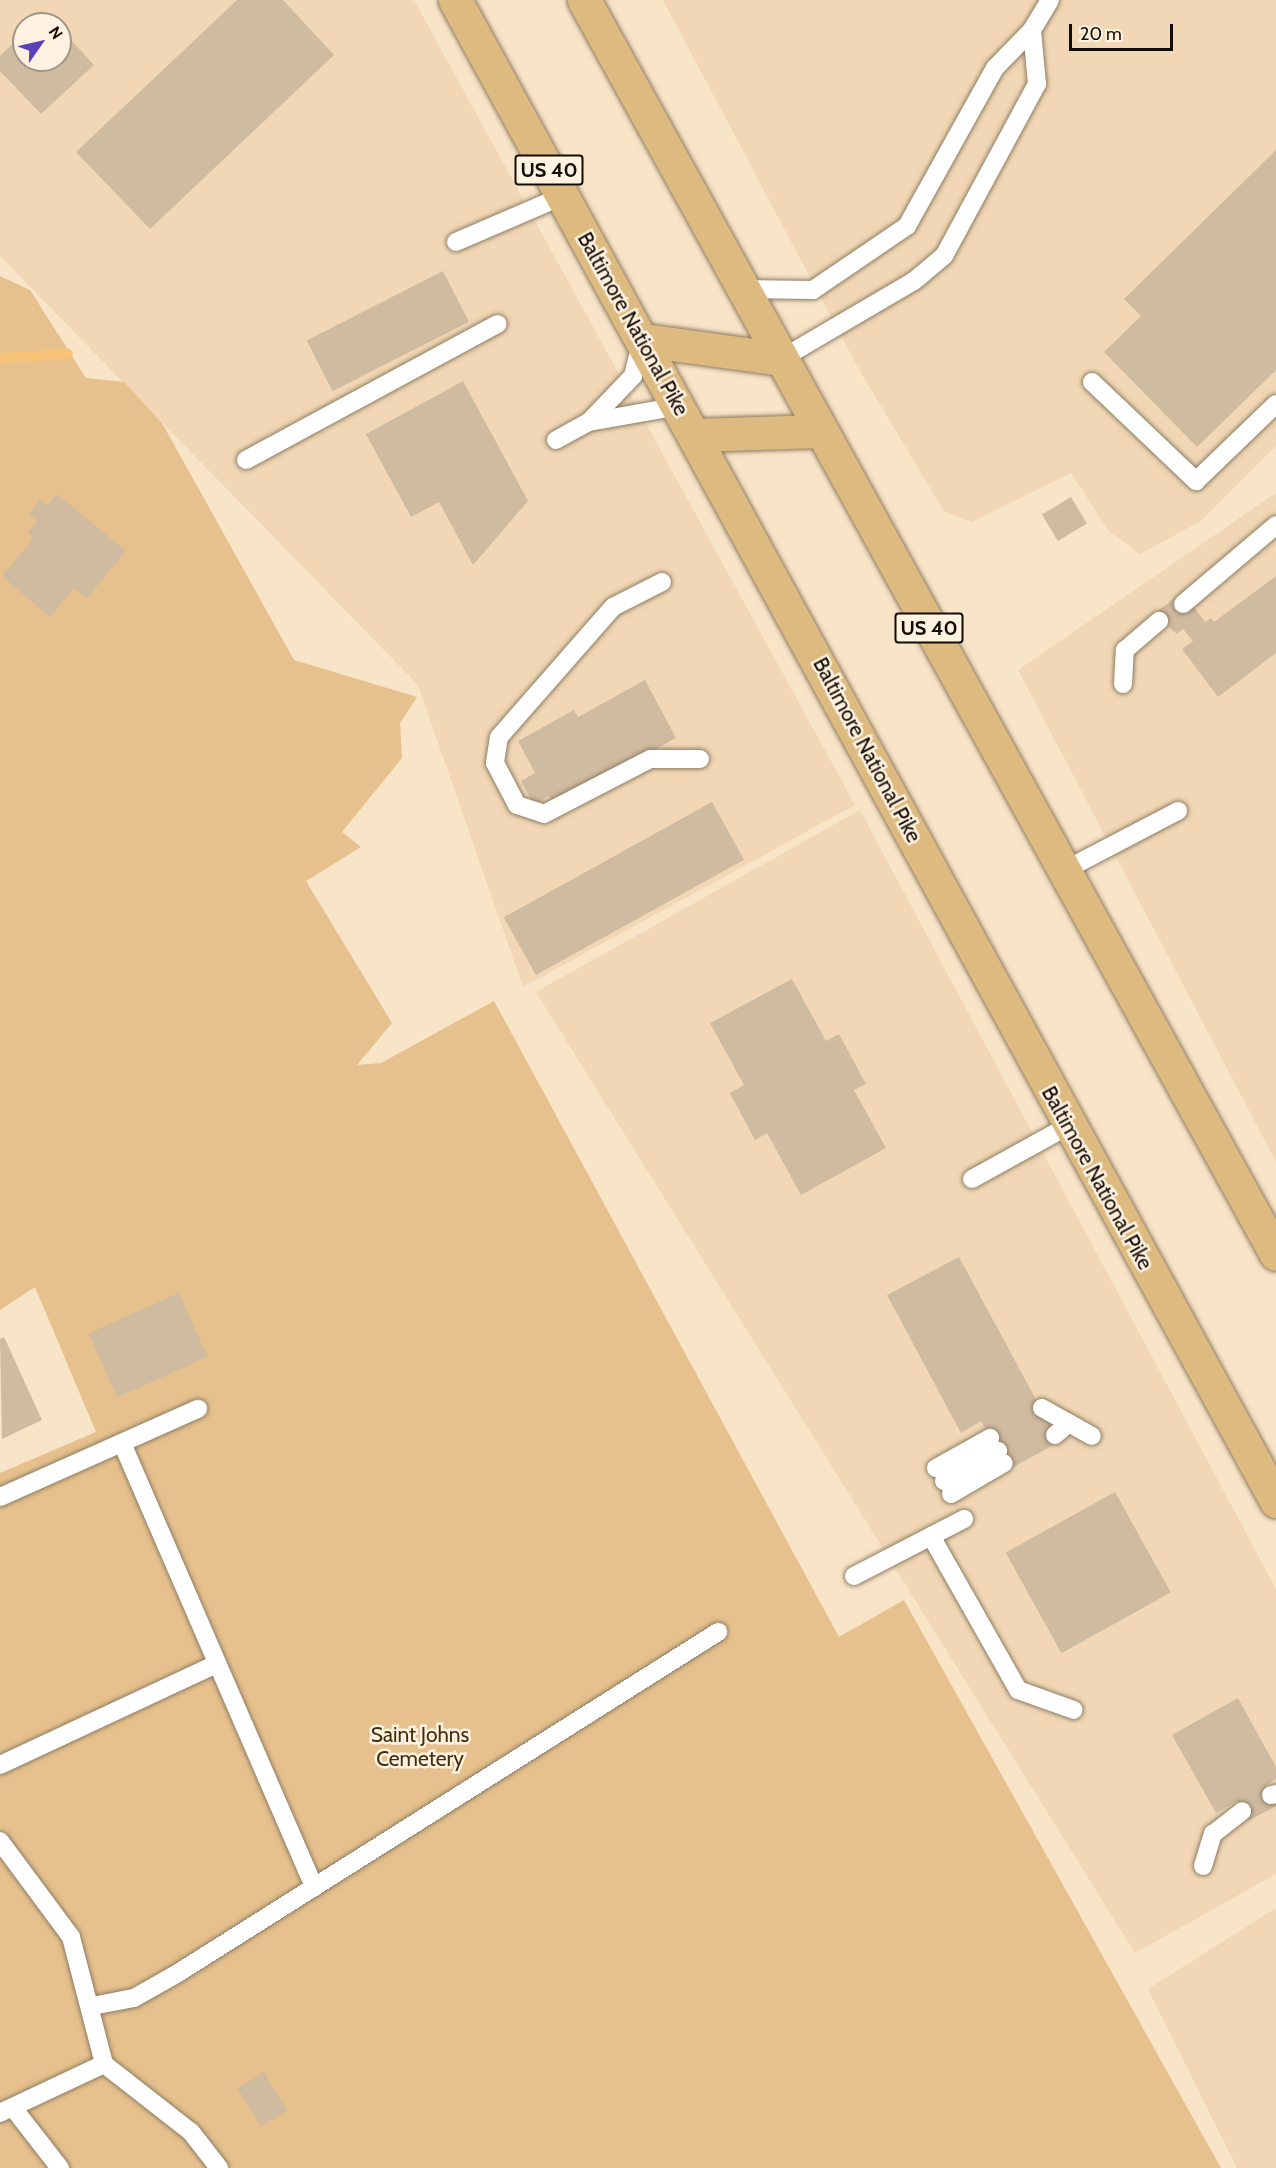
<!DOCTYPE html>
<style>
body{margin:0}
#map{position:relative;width:1276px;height:2168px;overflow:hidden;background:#f8e4c7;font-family:Cabin,sans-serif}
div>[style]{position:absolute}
.built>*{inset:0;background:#f1d7b5}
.green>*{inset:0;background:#e6c18d}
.stream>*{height:10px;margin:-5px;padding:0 5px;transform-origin:5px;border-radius:5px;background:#f6c377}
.building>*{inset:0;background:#cfbba0;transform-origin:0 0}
.roads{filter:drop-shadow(0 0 2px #8f7d63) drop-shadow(0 0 2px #8f7d63)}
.lane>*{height:18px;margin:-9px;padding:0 9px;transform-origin:9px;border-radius:9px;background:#fff}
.primary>*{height:33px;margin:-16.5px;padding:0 16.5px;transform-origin:16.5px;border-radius:16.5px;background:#dcba80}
span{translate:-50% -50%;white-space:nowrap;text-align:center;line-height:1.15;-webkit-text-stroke:5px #fff2e1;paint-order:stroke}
.shield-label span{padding:2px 4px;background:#fff2e1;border:2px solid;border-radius:4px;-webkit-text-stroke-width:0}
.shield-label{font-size:20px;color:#130c04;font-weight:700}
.street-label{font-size:21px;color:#130c04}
.park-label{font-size:21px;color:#422e0c}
.north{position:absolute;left:12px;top:12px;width:60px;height:60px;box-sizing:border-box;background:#fff2e1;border:2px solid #a19689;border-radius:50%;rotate:56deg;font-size:16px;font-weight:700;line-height:24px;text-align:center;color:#130c04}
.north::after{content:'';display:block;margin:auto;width:21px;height:27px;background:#5841b9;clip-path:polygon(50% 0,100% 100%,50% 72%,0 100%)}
.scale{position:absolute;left:1069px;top:24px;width:104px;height:27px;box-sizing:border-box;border:3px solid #130c04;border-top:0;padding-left:8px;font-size:18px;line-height:21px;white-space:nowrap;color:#130c04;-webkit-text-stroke:4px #fff2e1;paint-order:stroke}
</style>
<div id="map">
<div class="built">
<div style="clip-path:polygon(evenodd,0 0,414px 0,855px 805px,523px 987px,418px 685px,0 256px,0 0,24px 24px,60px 24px,60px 60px,24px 60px,24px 24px)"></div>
<div style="clip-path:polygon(663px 0,1276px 0,1276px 446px,1201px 521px,1140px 554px,1109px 531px,1071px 473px,972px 522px,944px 511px,857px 366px)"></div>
<div style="clip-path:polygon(1276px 493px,1276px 1162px,1018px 670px)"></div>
<div style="clip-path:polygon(860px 810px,1276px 1589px,1276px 1874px,1135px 1953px,536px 992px)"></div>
<div style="clip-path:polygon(1276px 1908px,1276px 2168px,1237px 2168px,1148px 1989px)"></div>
</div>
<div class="green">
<div style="clip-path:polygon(0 276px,30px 290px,86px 378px,124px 382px,162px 423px,294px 660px,417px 697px,400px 723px,402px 758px,342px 832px,361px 847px,306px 881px,392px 1023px,357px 1065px,381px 1063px,494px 1001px,839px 1637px,904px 1600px,1221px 2168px,0 2168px,0 1473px,96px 1432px,35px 1287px,0 1310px)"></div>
</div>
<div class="stream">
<div style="left:0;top:358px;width:68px;rotate:-3.4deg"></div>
</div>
<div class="building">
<div style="clip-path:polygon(237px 0,283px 0,334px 55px,150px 229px,76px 152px)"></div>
<div style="clip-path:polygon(46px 13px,56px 24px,34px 24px)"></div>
<div style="clip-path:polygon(60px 28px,94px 65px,41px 114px,0 71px,0 56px,24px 33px,24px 60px,60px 60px)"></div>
<div style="clip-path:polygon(1276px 150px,1276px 370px,1197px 447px,1104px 352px,1141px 316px,1124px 299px)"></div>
<div style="left:443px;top:271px;width:57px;height:153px;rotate:63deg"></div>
<div style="clip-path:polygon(463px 381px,528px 501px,473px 565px,439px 502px,411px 517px,366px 434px)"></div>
<div style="clip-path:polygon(57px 494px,126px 551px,87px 598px,74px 588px,50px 617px,2px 576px,34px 538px,28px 532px,37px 521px,29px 514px,40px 500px,48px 505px)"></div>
<div style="left:1071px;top:497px;width:31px;height:34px;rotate:59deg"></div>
<div style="clip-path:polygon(1276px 576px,1276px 653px,1218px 697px,1182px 649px,1193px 641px,1183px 629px,1177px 634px,1154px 614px,1177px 596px,1187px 611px,1193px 606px,1205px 622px,1211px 618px,1214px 622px)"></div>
<div style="clip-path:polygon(645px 680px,676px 738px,554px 805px,549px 796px,534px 805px,521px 781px,535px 773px,518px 741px,574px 710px,578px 717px)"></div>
<div style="left:712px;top:802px;width:66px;height:238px;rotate:61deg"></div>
<div style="clip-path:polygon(792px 979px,826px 1041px,839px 1034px,866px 1084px,854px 1090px,886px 1148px,801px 1195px,767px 1133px,755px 1140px,730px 1093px,744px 1085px,710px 1023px)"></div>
<div style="clip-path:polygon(959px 1257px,1059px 1442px,1008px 1470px,981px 1421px,961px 1433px,887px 1295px)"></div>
<div style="left:179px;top:1293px;width:70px;height:99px;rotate:66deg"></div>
<div style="clip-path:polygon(4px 1337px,42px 1420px,2px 1439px,0 1339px)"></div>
<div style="left:1115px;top:1492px;width:115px;height:125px;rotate:61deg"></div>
<div style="clip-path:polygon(1238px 1698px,1276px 1767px,1276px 1779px,1266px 1785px,1276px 1806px,1248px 1821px,1237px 1801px,1216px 1813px,1172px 1735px)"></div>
<div style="left:264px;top:2072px;width:45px;height:31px;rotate:59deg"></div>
</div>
<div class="roads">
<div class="lane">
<div style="left:456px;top:242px;width:116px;rotate:-23.3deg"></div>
<div style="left:742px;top:289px;width:71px;rotate:0.8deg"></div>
<div style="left:813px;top:290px;width:114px;rotate:-34.2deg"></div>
<div style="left:907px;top:226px;width:181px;rotate:-60.9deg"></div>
<div style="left:995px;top:68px;width:53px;rotate:-45.8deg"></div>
<div style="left:1032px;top:30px;width:35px;rotate:-59deg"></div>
<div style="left:781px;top:359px;width:154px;rotate:-30.4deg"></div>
<div style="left:914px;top:281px;width:39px;rotate:-40deg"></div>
<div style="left:944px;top:256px;width:196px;rotate:-61.6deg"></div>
<div style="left:1037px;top:84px;width:54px;rotate:-95.3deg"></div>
<div style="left:1092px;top:382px;width:144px;rotate:43.6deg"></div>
<div style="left:1196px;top:481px;width:111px;rotate:-43.9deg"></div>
<div style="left:589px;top:422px;width:91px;rotate:-10.1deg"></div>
<div style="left:556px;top:440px;width:38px;rotate:-29deg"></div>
<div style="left:589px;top:422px;width:64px;rotate:-46.3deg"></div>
<div style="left:633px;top:376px;width:36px;rotate:-76deg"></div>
<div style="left:246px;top:460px;width:286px;rotate:-28.4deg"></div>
<div style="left:662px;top:582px;width:55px;rotate:153deg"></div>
<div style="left:613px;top:607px;width:173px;rotate:131.2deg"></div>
<div style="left:499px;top:737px;width:26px;rotate:99deg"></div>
<div style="left:495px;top:763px;width:47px;rotate:62.4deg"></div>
<div style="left:517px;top:805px;width:28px;rotate:18deg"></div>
<div style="left:544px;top:814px;width:119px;rotate:-27.4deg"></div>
<div style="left:650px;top:759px;width:50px"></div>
<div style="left:1183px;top:604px;width:122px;rotate:-40.3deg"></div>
<div style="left:1123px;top:684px;width:34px;rotate:-87deg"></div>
<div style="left:1125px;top:650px;width:45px;rotate:-40.5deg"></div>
<div style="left:1063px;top:871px;width:130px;rotate:-27.6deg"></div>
<div style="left:972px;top:1179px;width:110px;rotate:-28.9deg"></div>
<div style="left:1042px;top:1408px;width:57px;rotate:29.2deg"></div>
<div style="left:1055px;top:1435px;width:18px;rotate:-41deg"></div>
<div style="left:122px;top:1443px;width:484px;rotate:66.6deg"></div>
<div style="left:936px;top:1468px;width:62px;rotate:-29.1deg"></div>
<div style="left:944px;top:1481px;width:62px;rotate:-29.1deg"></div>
<div style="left:951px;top:1494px;width:61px;rotate:-30.3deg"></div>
<div style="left:0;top:1497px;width:217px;rotate:-24deg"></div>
<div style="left:931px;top:1536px;width:177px;rotate:60.5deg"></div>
<div style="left:1018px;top:1690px;width:59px;rotate:19.7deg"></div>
<div style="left:854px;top:1576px;width:124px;rotate:-27.4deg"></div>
<div style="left:0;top:1765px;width:239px;rotate:-25deg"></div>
<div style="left:1271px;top:1795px;width:5px;rotate:-11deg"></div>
<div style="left:0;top:1841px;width:119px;rotate:53.5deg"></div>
<div style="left:71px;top:1937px;width:131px;rotate:75.4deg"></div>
<div style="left:104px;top:2064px;width:115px;rotate:154.8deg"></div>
<div style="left:1203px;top:1866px;width:34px;rotate:-73deg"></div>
<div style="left:1213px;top:1834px;width:37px;rotate:-38deg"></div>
<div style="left:92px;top:2006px;width:43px;rotate:-10.8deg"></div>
<div style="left:134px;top:1998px;width:51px;rotate:-29.6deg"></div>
<div style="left:178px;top:1973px;width:639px;rotate:-32.27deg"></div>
<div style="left:104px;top:2064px;width:110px;rotate:38deg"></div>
<div style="left:191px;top:2132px;width:46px;rotate:52.1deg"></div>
<div style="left:14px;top:2109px;width:75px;rotate:52.1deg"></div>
</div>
<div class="primary">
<div style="left:455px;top:0;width:1711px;rotate:61.32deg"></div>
<div style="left:584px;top:0;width:1432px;rotate:61.11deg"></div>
<div style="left:643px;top:340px;width:139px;rotate:7.8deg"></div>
<div style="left:695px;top:435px;width:124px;rotate:-1.8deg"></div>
</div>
</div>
<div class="shield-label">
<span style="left:549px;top:170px">US 40</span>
<span style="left:929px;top:628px">US 40</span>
</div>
<div class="street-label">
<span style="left:633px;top:324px;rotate:61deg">Baltimore National Pike</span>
<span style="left:867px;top:750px;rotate:62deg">Baltimore National Pike</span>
<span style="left:1097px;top:1178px;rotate:61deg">Baltimore National Pike</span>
</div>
<div class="park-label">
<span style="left:420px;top:1747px">Saint Johns<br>Cemetery</span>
</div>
<div class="north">N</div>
<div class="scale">20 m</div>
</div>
